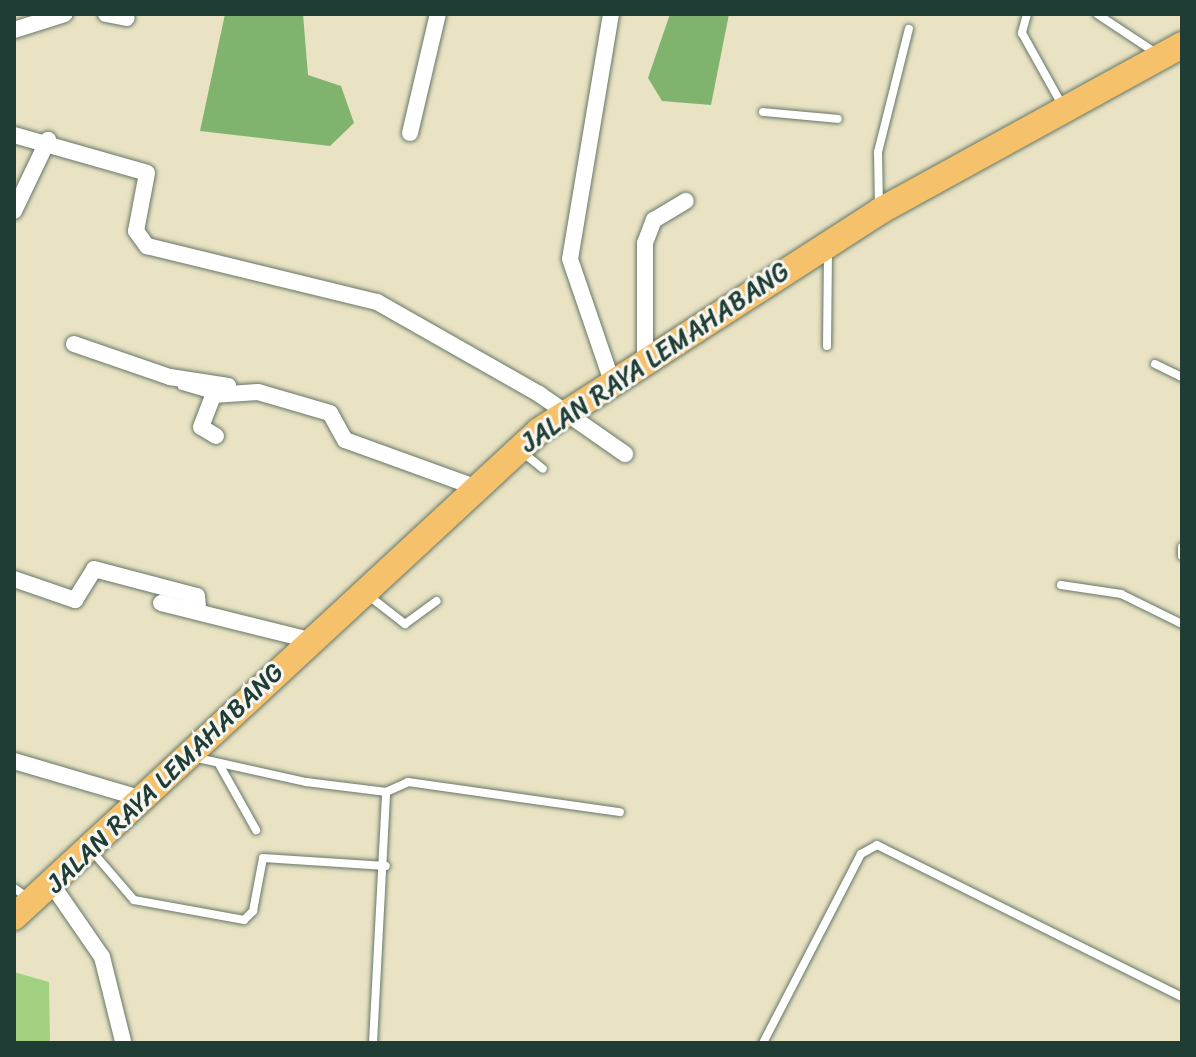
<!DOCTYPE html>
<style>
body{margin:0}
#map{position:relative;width:1196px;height:1057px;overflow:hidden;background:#e9e3c4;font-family:Sriracha,sans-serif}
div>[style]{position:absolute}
.green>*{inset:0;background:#a1d180}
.forest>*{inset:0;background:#80b36e}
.roads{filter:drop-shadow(0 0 2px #676) drop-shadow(0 0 2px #676)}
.service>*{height:8px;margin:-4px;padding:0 4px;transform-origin:4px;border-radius:4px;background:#fff}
.minor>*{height:16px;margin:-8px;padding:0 8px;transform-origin:8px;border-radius:8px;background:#fff}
.primary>*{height:26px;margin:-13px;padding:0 13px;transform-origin:13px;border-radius:13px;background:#f5c16b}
span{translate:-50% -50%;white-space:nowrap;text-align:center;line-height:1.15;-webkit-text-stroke:6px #f6f6f2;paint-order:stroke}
.street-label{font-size:26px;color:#1f3d34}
.frame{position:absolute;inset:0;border:16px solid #1f3d34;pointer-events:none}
</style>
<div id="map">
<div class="green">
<div style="clip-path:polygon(14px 972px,49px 982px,50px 1043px,14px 1043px)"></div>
</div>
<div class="forest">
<div style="clip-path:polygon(225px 14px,303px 14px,308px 75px,341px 86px,354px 123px,330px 146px,200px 131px)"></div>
<div style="clip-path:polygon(670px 14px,729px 14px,711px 105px,662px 101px,648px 78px)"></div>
</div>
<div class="roads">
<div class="service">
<div style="left:1027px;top:14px;width:20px;rotate:105deg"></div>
<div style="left:1022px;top:33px;width:82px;rotate:60.9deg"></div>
<div style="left:1097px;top:14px;width:71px;rotate:33.5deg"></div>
<div style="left:763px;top:112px;width:75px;rotate:5.3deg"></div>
<div style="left:879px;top:208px;width:56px;rotate:-91deg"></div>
<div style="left:878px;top:152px;width:127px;rotate:-75.9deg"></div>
<div style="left:827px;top:346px;width:95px;rotate:-89.4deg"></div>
<div style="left:1155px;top:364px;width:30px;rotate:26deg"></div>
<div style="left:182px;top:386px;width:32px;rotate:16deg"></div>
<div style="left:521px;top:451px;width:28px;rotate:39deg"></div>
<div style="left:1182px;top:547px;width:9px;rotate:90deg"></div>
<div style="left:1061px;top:585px;width:61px;rotate:8.5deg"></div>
<div style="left:1121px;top:594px;width:68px;rotate:26.2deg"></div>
<div style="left:369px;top:596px;width:46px;rotate:37.9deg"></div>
<div style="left:405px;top:624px;width:39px;rotate:-36deg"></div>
<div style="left:193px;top:757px;width:116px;rotate:12.5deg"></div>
<div style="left:306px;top:782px;width:81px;rotate:7.1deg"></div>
<div style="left:386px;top:792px;width:24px;rotate:-24deg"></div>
<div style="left:408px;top:782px;width:214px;rotate:8.1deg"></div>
<div style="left:219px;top:764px;width:76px;rotate:60.7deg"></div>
<div style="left:91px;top:850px;width:66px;rotate:49.3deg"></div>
<div style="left:134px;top:900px;width:112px;rotate:10.3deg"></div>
<div style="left:244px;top:920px;width:13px;rotate:-45deg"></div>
<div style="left:253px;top:911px;width:54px;rotate:-79.3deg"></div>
<div style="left:263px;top:858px;width:123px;rotate:3.7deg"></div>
<div style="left:14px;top:888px;width:19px;rotate:35deg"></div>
<div style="left:373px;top:1043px;width:251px;rotate:-87deg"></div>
<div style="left:763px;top:1043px;width:213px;rotate:-62.6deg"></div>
<div style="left:861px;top:854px;width:18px;rotate:-29deg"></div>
<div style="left:877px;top:845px;width:341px;rotate:26.5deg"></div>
</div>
<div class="minor">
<div style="left:106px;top:14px;width:21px;rotate:11deg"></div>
<div style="left:611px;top:14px;width:248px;rotate:99.5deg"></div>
<div style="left:570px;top:259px;width:130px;rotate:71.1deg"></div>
<div style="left:14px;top:30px;width:53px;rotate:-17.4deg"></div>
<div style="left:410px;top:133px;width:122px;rotate:-76.8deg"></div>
<div style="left:14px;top:135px;width:138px;rotate:15.9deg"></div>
<div style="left:147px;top:173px;width:59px;rotate:100.7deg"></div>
<div style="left:136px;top:231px;width:19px;rotate:54deg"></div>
<div style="left:147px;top:246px;width:237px;rotate:13.7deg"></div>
<div style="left:377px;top:302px;width:186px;rotate:29.6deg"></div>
<div style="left:539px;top:394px;width:105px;rotate:34.9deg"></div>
<div style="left:14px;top:211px;width:79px;rotate:-64.4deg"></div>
<div style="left:74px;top:344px;width:102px;rotate:19deg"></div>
<div style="left:170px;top:377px;width:59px;rotate:8.8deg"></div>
<div style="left:645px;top:361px;width:118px;rotate:-90deg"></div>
<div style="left:645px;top:243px;width:25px;rotate:-69deg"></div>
<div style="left:654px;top:220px;width:37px;rotate:-31deg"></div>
<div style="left:216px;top:436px;width:17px;rotate:-149deg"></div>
<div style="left:201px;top:427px;width:34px;rotate:-69deg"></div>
<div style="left:213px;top:395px;width:45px;rotate:-3.8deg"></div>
<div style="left:258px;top:392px;width:75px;rotate:16.3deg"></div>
<div style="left:330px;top:413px;width:31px;rotate:61deg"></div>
<div style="left:345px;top:440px;width:135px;rotate:19.9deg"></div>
<div style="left:14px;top:579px;width:65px;rotate:19deg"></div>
<div style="left:75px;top:600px;width:36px;rotate:-58deg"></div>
<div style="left:94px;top:569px;width:106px;rotate:14.7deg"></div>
<div style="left:197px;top:596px;width:12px;rotate:85deg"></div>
<div style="left:161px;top:603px;width:153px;rotate:14deg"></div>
<div style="left:14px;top:761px;width:134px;rotate:16.4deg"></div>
<div style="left:53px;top:886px;width:86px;rotate:55.4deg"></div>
<div style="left:102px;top:957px;width:87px;rotate:76deg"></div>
</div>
<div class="primary">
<div style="left:14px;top:917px;width:715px;rotate:-42.79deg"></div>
<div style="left:539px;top:431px;width:406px;rotate:-32.8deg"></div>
<div style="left:880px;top:211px;width:345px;rotate:-28.8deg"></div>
</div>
</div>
<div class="street-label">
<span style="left:655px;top:357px;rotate:-34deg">JALAN RAYA LEMAHABANG</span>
<span style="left:165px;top:778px;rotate:-44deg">JALAN RAYA LEMAHABANG</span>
</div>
<div class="frame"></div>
</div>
